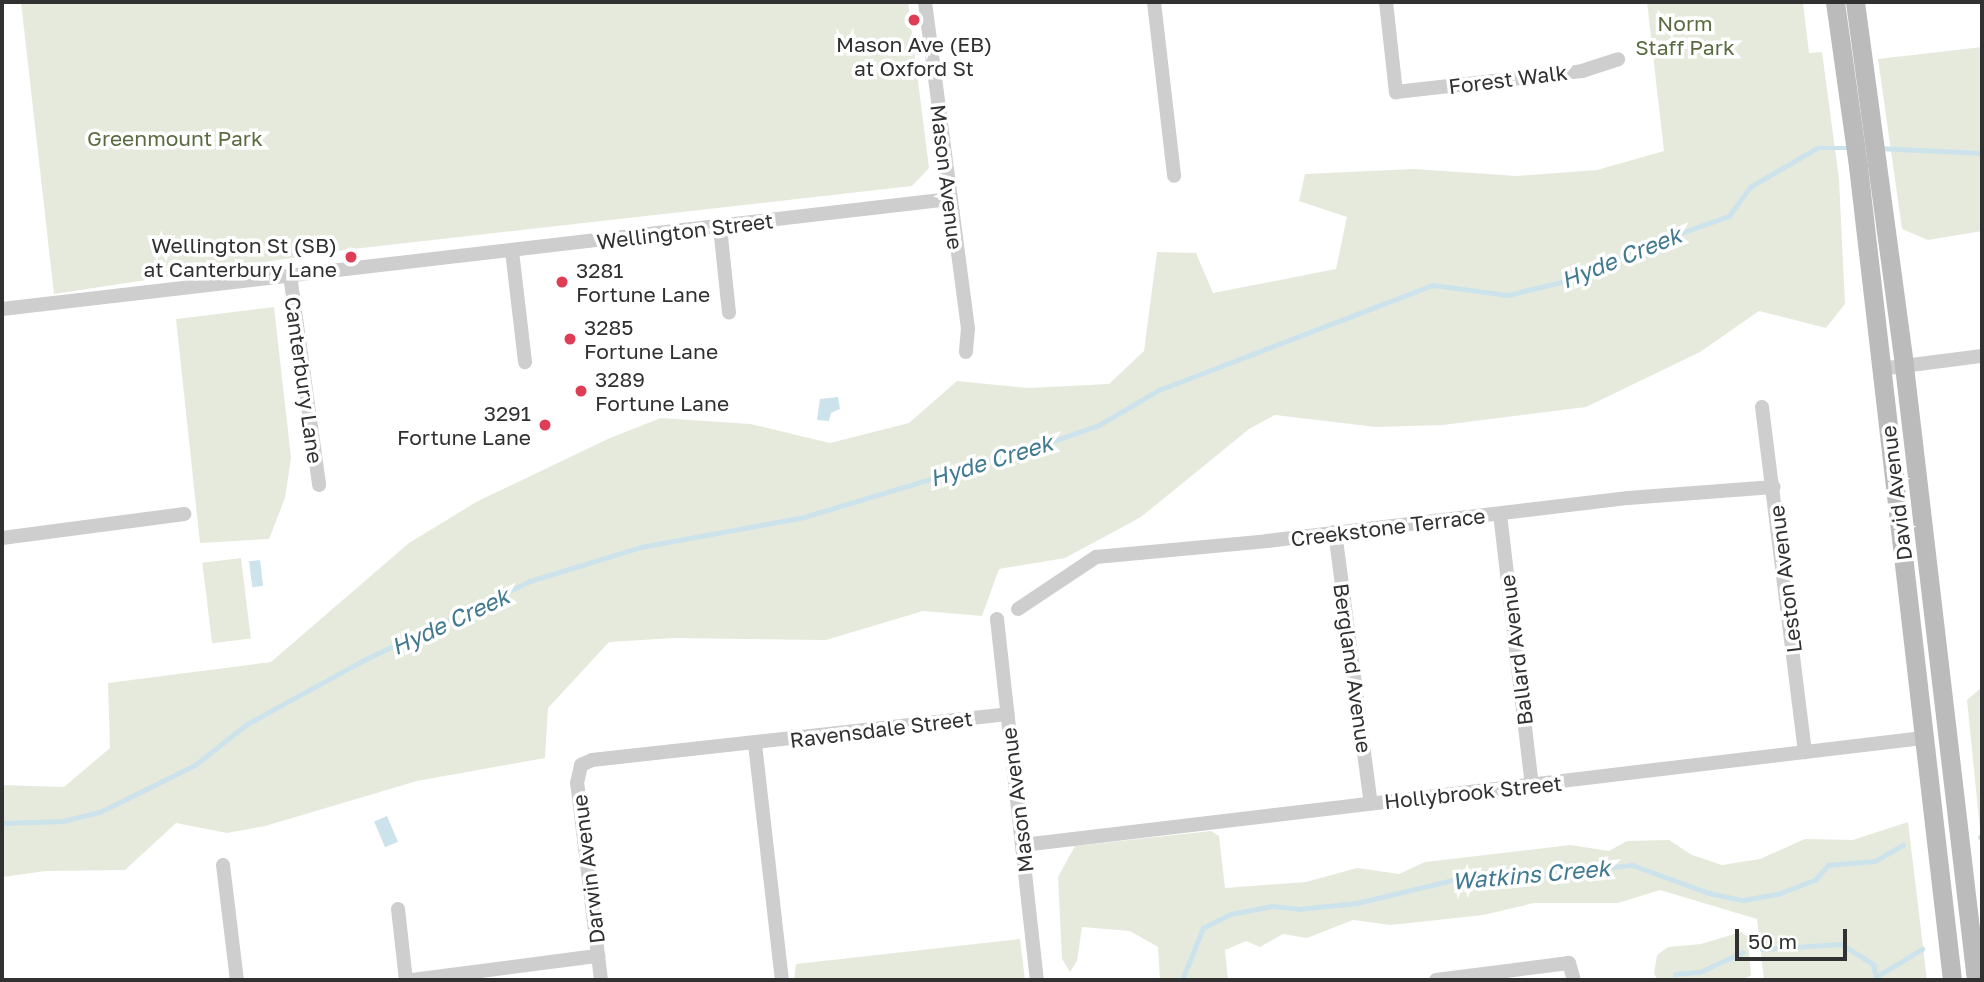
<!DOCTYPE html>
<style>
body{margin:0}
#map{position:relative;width:1984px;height:982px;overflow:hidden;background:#fff;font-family:"Golos Text",sans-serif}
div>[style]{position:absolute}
.green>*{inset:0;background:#e5eadd;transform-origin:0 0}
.water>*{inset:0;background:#cde3ec;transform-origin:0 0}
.stream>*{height:4.5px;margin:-2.25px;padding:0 2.25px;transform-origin:2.25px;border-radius:2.25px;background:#cde3ec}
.street>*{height:14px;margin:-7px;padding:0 7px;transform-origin:7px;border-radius:7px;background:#cecece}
.secondary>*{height:19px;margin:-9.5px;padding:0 9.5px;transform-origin:9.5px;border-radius:9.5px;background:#bbb}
.dots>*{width:19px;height:19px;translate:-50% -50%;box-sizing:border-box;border:4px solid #fff;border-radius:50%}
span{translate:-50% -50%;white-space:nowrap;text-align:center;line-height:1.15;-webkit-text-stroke:7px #fff;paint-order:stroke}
.park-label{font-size:21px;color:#586c3f}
.poi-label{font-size:21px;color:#313131}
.right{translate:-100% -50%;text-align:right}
.left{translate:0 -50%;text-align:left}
.street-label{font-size:21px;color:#313131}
.water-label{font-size:23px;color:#417991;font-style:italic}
.frame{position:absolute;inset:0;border:4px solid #313131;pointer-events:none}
.scale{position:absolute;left:1735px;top:929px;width:112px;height:32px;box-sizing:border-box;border:4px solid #313131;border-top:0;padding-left:9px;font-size:21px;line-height:24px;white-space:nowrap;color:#313131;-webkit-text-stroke:5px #fff;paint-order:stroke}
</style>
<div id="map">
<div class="green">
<div style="clip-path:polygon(21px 2px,908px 2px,929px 168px,912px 186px,344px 250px,54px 294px)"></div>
<div style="clip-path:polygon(1647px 2px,1803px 2px,1809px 53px,1822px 52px,1839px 179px,1845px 304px,1826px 328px,1759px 311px,1700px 352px,1586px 407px,1443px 425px,1376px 427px,1275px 415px,1249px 429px,1141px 517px,1065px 558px,999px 569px,982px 616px,923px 611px,826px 640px,674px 638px,609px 642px,548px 708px,545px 758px,417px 781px,265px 826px,227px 833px,176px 823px,125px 870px,46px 871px,2px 877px,2px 785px,64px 787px,110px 748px,108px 683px,271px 662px,409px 543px,478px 501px,610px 438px,661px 418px,750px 424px,830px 443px,909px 423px,957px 381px,1028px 388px,1109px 384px,1144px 351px,1157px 252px,1196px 253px,1213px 293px,1336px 269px,1347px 217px,1299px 201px,1305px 174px,1414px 169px,1517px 176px,1597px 170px,1664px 151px)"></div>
<div style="clip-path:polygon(1982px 47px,1982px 231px,1928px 240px,1902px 229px,1878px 59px)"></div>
<div style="clip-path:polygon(274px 307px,291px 458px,285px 498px,269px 539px,200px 543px,176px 319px)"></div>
<div style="left:241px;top:558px;width:81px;height:39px;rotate:83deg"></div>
<div style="clip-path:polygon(1982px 687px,1982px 849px,1967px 700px)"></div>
<div style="clip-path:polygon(1908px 822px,1927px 980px,1764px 980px,1757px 919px,1660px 890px,1618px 903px,1534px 903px,1483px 915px,1391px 925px,1353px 920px,1307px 938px,1283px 934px,1260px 947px,1246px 941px,1225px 950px,1228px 980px,1160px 980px,1158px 947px,1130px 931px,1082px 927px,1077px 961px,1070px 972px,1062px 959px,1058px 877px,1075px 846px,1211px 831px,1219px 836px,1225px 888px,1306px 882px,1357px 868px,1399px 874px,1425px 862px,1570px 845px,1609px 851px,1627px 841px,1669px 840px,1692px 855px,1722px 865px,1760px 859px,1805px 839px,1853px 840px)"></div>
<div style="clip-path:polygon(1741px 932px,1748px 937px,1751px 976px,1739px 980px,1658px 980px,1654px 974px,1657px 955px,1668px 947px,1701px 944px)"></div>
<div style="clip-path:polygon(1020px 939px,1025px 980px,794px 980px,796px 964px)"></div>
</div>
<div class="water">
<div style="clip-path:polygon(838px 397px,840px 409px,831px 413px,829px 421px,817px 420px,820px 399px)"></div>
<div style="left:260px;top:560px;width:26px;height:11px;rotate:83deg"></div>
<div style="left:387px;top:816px;width:28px;height:14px;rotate:67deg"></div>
</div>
<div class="stream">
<div style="left:1878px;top:148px;width:104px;rotate:2.8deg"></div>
<div style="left:2px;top:823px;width:61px;rotate:-1.9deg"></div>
<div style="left:63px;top:821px;width:38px;rotate:-14deg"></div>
<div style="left:100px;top:812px;width:106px;rotate:-26.3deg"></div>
<div style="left:195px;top:765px;width:66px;rotate:-38.3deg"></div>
<div style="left:247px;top:724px;width:133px;rotate:-28.7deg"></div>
<div style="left:364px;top:660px;width:184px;rotate:-25.4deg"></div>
<div style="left:530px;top:581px;width:116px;rotate:-17deg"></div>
<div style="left:641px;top:547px;width:166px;rotate:-10.4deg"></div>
<div style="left:804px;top:517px;width:240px;rotate:-16.7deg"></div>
<div style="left:1034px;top:448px;width:69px;rotate:-19.5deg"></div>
<div style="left:1099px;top:425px;width:69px;rotate:-30.3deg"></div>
<div style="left:1159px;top:390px;width:293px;rotate:-21deg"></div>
<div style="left:1433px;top:285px;width:76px;rotate:7.6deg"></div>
<div style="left:1508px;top:295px;width:72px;rotate:-13.7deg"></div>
<div style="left:1578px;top:278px;width:82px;rotate:-25.3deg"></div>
<div style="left:1652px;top:243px;width:82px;rotate:-19.3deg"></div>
<div style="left:1729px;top:216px;width:36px;rotate:-54deg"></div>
<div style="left:1750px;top:187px;width:78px;rotate:-30.2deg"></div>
<div style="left:1817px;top:148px;width:32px"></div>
<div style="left:1980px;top:837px;width:2px;rotate:-27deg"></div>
<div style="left:1762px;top:949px;width:79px;rotate:-3.6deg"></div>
<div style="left:1841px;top:944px;width:39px;rotate:32deg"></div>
<div style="left:1874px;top:965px;width:12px;rotate:81deg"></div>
<div style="left:1876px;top:977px;width:54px;rotate:-31.3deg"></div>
<div style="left:1675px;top:974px;width:25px;rotate:-5deg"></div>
<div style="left:1700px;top:972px;width:47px;rotate:-24.9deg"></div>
<div style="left:1182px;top:980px;width:56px;rotate:-68deg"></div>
<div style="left:1203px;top:928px;width:31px;rotate:-27deg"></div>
<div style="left:1231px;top:914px;width:42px;rotate:-11deg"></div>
<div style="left:1272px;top:906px;width:27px;rotate:6deg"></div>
<div style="left:1299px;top:909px;width:58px;rotate:-5.9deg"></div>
<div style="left:1357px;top:903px;width:107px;rotate:-13.5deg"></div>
<div style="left:1461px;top:878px;width:49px"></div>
<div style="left:1510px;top:878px;width:123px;rotate:-6.1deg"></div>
<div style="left:1632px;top:865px;width:82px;rotate:20deg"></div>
<div style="left:1709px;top:893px;width:35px;rotate:12deg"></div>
<div style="left:1743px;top:900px;width:36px;rotate:-10deg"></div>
<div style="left:1778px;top:894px;width:40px;rotate:-21deg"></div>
<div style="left:1815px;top:880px;width:20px;rotate:-49deg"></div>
<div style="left:1828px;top:865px;width:47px;rotate:-4.9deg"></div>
<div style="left:1875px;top:861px;width:32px;rotate:-30deg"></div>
</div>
<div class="street">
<div style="left:925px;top:2px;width:329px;rotate:82.5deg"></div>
<div style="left:968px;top:328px;width:24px;rotate:95deg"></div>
<div style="left:1154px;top:2px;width:175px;rotate:83.4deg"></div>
<div style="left:1386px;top:2px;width:91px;rotate:83.7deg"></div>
<div style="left:1396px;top:92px;width:187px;rotate:-6.4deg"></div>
<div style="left:1582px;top:71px;width:38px;rotate:-18deg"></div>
<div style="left:720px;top:227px;width:86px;rotate:84deg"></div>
<div style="left:512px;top:251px;width:112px;rotate:83.3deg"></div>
<div style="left:290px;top:275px;width:212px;rotate:82.1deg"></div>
<div style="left:2px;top:309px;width:954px;rotate:-6.62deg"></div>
<div style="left:1880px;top:369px;width:103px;rotate:-7.3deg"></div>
<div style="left:1762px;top:407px;width:348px;rotate:82.9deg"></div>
<div style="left:1500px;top:514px;width:275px;rotate:83.3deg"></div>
<div style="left:1335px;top:532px;width:274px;rotate:82.5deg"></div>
<div style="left:2px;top:538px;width:184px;rotate:-7.5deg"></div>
<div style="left:1018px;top:609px;width:94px;rotate:-33.7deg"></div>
<div style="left:1096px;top:557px;width:172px;rotate:-5.3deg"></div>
<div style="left:1267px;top:541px;width:364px;rotate:-6.8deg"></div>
<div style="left:1628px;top:498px;width:146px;rotate:-4.3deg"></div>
<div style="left:997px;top:619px;width:363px;rotate:83.7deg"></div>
<div style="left:755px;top:744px;width:238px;rotate:83.5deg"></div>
<div style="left:1023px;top:845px;width:906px;rotate:-6.78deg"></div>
<div style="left:223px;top:865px;width:116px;rotate:83.1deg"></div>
<div style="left:398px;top:909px;width:71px;rotate:83.6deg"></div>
<div style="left:412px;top:980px;width:188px;rotate:-7.4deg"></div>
<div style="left:601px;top:980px;width:198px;rotate:-96.9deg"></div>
<div style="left:577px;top:783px;width:18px;rotate:-77deg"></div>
<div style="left:581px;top:765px;width:12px;rotate:-24deg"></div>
<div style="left:592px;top:760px;width:418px;rotate:-6.3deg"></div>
<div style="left:1436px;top:980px;width:134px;rotate:-7.3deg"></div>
<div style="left:1569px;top:963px;width:18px;rotate:74deg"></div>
</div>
<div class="secondary">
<div style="left:1835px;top:2px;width:166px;rotate:82deg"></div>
<div style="left:1858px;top:166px;width:819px;rotate:83.41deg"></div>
<div style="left:1855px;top:2px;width:367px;rotate:82.3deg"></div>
<div style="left:1904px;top:366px;width:618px;rotate:83.31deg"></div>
</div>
<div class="dots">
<div style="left:914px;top:20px;background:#df3c56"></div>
<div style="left:351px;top:257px;background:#df3c56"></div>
<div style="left:562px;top:282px;background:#df3c56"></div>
<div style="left:570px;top:339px;background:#df3c56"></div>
<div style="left:581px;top:391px;background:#df3c56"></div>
<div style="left:545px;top:425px;background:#df3c56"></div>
</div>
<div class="park-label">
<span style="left:1685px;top:35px">Norm<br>Staff Park</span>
<span style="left:175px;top:138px">Greenmount Park</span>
</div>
<div class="poi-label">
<span style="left:914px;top:56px">Mason Ave (EB)<br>at Oxford St</span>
<span class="right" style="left:337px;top:257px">Wellington St (SB)<br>at Canterbury Lane</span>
<span class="left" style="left:576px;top:282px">3281<br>Fortune Lane</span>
<span class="left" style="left:584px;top:339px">3285<br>Fortune Lane</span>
<span class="left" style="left:595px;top:391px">3289<br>Fortune Lane</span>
<span class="right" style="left:531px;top:425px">3291<br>Fortune Lane</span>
</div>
<div class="street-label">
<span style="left:1508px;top:79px;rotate:-7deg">Forest Walk</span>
<span style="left:947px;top:177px;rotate:83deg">Mason Avenue</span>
<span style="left:685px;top:231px;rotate:-7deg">Wellington Street</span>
<span style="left:304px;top:380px;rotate:82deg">Canterbury Lane</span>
<span style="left:1896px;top:493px;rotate:-97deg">David Avenue</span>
<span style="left:1388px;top:527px;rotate:-7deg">Creekstone Terrace</span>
<span style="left:1785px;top:579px;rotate:-97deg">Leston Avenue</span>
<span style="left:1516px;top:650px;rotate:-97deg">Ballard Avenue</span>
<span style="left:1353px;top:668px;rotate:82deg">Bergland Avenue</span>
<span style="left:881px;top:729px;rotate:-7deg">Ravensdale Street</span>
<span style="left:1473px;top:792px;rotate:-6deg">Hollybrook Street</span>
<span style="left:1017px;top:800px;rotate:-97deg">Mason Avenue</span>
<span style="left:588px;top:869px;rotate:-97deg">Darwin Avenue</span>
</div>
<div class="water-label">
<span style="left:1621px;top:257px;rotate:-22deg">Hyde Creek</span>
<span style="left:991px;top:460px;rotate:-17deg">Hyde Creek</span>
<span style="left:450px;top:621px;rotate:-25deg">Hyde Creek</span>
<span style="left:1531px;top:874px;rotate:-5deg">Watkins Creek</span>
</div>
<div class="frame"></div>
<div class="scale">50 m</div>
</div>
